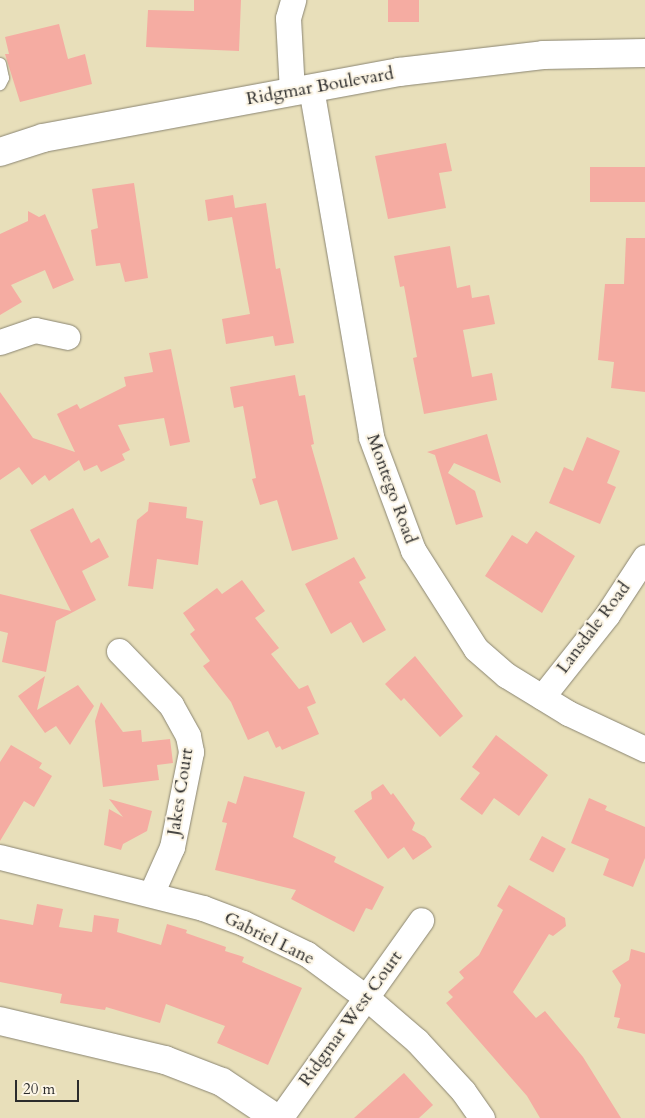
<!DOCTYPE html>
<style>
body{margin:0}
#map{position:relative;width:645px;height:1118px;overflow:hidden;background:#e8dfba;font-family:Cardo,serif}
div>[style]{position:absolute}
.building>*{inset:0;background:#f5aca2;transform-origin:0 0}
.roads{filter:drop-shadow(0 0 1px #8a8572) drop-shadow(0 0 1px #8a8572)}
.service>*{height:12px;margin:-6px;padding:0 6px;transform-origin:6px;border-radius:6px;background:#fff}
.minor>*{height:25px;margin:-12.5px;padding:0 12.5px;transform-origin:12.5px;border-radius:12.5px;background:#fff}
.tertiary>*{height:28px;margin:-14px;padding:0 14px;transform-origin:14px;border-radius:14px;background:#fff}
span{translate:-50% -50%;white-space:nowrap;text-align:center;line-height:1.15;-webkit-text-stroke:4px #fcf5e5;paint-order:stroke}
.street-label{font-size:18px;color:#2b2b2b}
.scale{position:absolute;left:15px;top:1080px;width:64px;height:22px;box-sizing:border-box;border:2px solid #2b2b2b;border-top:0;padding-left:6px;font-size:15px;line-height:18px;white-space:nowrap;color:#2b2b2b;-webkit-text-stroke:4px #fcf5e5;paint-order:stroke}
</style>
<div id="map">
<div class="building">
<div style="clip-path:polygon(194px 0,241px 0,239px 51px,146px 47px,148px 10px,194px 11px)"></div>
<div style="left:388px;top:0;width:31px;height:22px"></div>
<div style="clip-path:polygon(59px 24px,68px 59px,85px 54px,92px 84px,20px 102px,5px 54px,9px 54px,5px 37px)"></div>
<div style="clip-path:polygon(446px 143px,452px 171px,439px 173px,446px 208px,388px 219px,375px 156px)"></div>
<div style="left:590px;top:167px;width:55px;height:35px"></div>
<div style="clip-path:polygon(134px 183px,148px 278px,125px 282px,120px 263px,96px 266px,91px 230px,98px 228px,92px 189px)"></div>
<div style="clip-path:polygon(233px 195px,235px 208px,266px 203px,276px 269px,280px 268px,294px 343px,275px 346px,273px 336px,226px 344px,222px 319px,250px 314px,232px 217px,208px 221px,205px 200px)"></div>
<div style="clip-path:polygon(28px 211px,39px 217px,45px 214px,74px 280px,53px 289px,45px 270px,11px 285px,22px 302px,0 315px,0 234px,28px 221px)"></div>
<div style="clip-path:polygon(626px 238px,645px 238px,645px 392px,611px 388px,614px 362px,598px 360px,605px 284px,624px 284px)"></div>
<div style="clip-path:polygon(450px 246px,457px 288px,470px 285px,472px 298px,489px 295px,495px 324px,463px 330px,472px 377px,492px 373px,497px 400px,424px 414px,413px 358px,417px 357px,404px 286px,400px 287px,394px 256px)"></div>
<div style="clip-path:polygon(171px 349px,190px 442px,170px 446px,164px 418px,118px 425px,130px 450px,122px 454px,125px 460px,101px 472px,97px 465px,84px 471px,79px 460px,49px 481px,45px 475px,32px 485px,19px 467px,0 480px,0 392px,33px 438px,75px 452px,57px 414px,77px 404px,80px 409px,126px 386px,124px 377px,153px 372px,149px 353px)"></div>
<div style="clip-path:polygon(295px 375px,299px 396px,305px 395px,314px 444px,311px 445px,338px 539px,292px 551px,277px 500px,260px 505px,252px 479px,256px 478px,243px 406px,234px 408px,230px 387px)"></div>
<div style="clip-path:polygon(487px 434px,501px 483px,454px 463px,448px 473px,475px 491px,483px 517px,456px 525px,435px 455px,427px 452px)"></div>
<div style="clip-path:polygon(587px 437px,620px 451px,607px 483px,616px 487px,600px 524px,549px 503px,564px 467px,573px 471px)"></div>
<div style="clip-path:polygon(149px 502px,187px 507px,186px 518px,203px 521px,198px 565px,157px 559px,153px 589px,128px 586px,137px 520px,148px 511px)"></div>
<div style="clip-path:polygon(73px 508px,91px 543px,99px 538px,109px 557px,82px 571px,96px 600px,56px 621px,46px 672px,2px 662px,8px 633px,0 631px,0 594px,71px 611px,30px 530px)"></div>
<div style="clip-path:polygon(536px 531px,575px 556px,542px 613px,485px 576px,512px 535px,527px 544px)"></div>
<div style="clip-path:polygon(354px 557px,366px 578px,359px 582px,386px 630px,363px 643px,351px 622px,331px 634px,305px 584px)"></div>
<div style="clip-path:polygon(242px 580px,265px 611px,255px 618px,279px 648px,271px 654px,299px 689px,308px 685px,316px 703px,307px 707px,319px 734px,282px 750px,280px 746px,276px 748px,268px 731px,248px 740px,231px 702px,203px 666px,210px 661px,190px 634px,195px 630px,183px 613px,217px 588px,222px 594px)"></div>
<div style="clip-path:polygon(415px 656px,463px 716px,440px 737px,404px 698px,401px 701px,385px 684px)"></div>
<div style="clip-path:polygon(45px 676px,37px 710px,78px 685px,94px 706px,70px 745px,56px 726px,45px 733px,18px 696px)"></div>
<div style="clip-path:polygon(101px 702px,123px 732px,141px 730px,142px 742px,170px 739px,173px 763px,157px 765px,159px 780px,103px 787px,95px 721px)"></div>
<div style="clip-path:polygon(496px 735px,548px 775px,519px 816px,494px 798px,482px 815px,460px 799px,480px 773px,472px 767px)"></div>
<div style="clip-path:polygon(11px 745px,42px 763px,39px 768px,52px 776px,34px 807px,24px 801px,0 841px,0 762px)"></div>
<div style="clip-path:polygon(244px 776px,305px 792px,293px 837px,336px 857px,334px 862px,384px 887px,372px 910px,366px 908px,354px 932px,291px 899px,296px 890px,215px 870px,227px 823px,222px 822px,228px 801px,236px 804px)"></div>
<div style="clip-path:polygon(383px 784px,391px 795px,393px 793px,415px 823px,412px 830px,425px 837px,432px 847px,413px 860px,404px 847px,388px 859px,354px 811px,372px 799px,371px 792px)"></div>
<div style="clip-path:polygon(589px 798px,607px 806px,605px 810px,645px 827px,645px 858px,633px 887px,603px 875px,609px 859px,571px 843px)"></div>
<div style="clip-path:polygon(109px 799px,152px 811px,147px 831px,123px 844px,121px 850px,104px 845px,109px 809px,123px 817px)"></div>
<div style="left:542px;top:836px;width:27px;height:27px;rotate:28deg"></div>
<div style="clip-path:polygon(509px 885px,565px 918px,566px 926px,553px 936px,549px 934px,513px 992px,536px 1018px,545px 1011px,583px 1057px,621px 1118px,540px 1118px,527px 1096px,446px 1003px,453px 997px,448px 992px,464px 978px,459px 972px,479px 955px,503px 910px,497px 906px)"></div>
<div style="clip-path:polygon(37px 904px,63px 909px,59px 927px,92px 932px,94px 915px,119px 919px,117px 932px,161px 945px,167px 924px,187px 930px,186px 933px,226px 947px,225px 951px,244px 957px,242px 962px,302px 988px,268px 1065px,217px 1043px,225px 1026px,166px 1004px,160px 1023px,106px 1007px,105px 1010px,60px 1003px,62px 994px,0 982px,0 919px,33px 925px)"></div>
<div style="clip-path:polygon(631px 949px,645px 953px,645px 1034px,617px 1028px,620px 1018px,614px 1017px,621px 985px,612px 971px,629px 960px)"></div>
<div style="clip-path:polygon(404px 1073px,433px 1105px,419px 1118px,354px 1118px)"></div>
</div>
<div class="roads">
<div class="service">
<div style="left:0;top:64px;width:14px;rotate:78deg"></div>
<div style="left:3px;top:78px;width:7px;rotate:117deg"></div>
</div>
<div class="minor">
<div style="left:311px;top:88px;width:354px;rotate:80.2deg"></div>
<div style="left:371px;top:437px;width:121px;rotate:69.6deg"></div>
<div style="left:413px;top:550px;width:117px;rotate:57.5deg"></div>
<div style="left:476px;top:649px;width:40px;rotate:41deg"></div>
<div style="left:506px;top:675px;width:73px;rotate:31.5deg"></div>
<div style="left:568px;top:713px;width:85px;rotate:25.1deg"></div>
<div style="left:292px;top:92px;width:74px;rotate:-93.1deg"></div>
<div style="left:288px;top:18px;width:19px;rotate:-74deg"></div>
<div style="left:0;top:342px;width:37px;rotate:-19deg"></div>
<div style="left:35px;top:330px;width:33px;rotate:12deg"></div>
<div style="left:119px;top:651px;width:75px;rotate:46.1deg"></div>
<div style="left:171px;top:705px;width:35px;rotate:61deg"></div>
<div style="left:188px;top:736px;width:16px;rotate:79deg"></div>
<div style="left:191px;top:752px;width:97px;rotate:101.3deg"></div>
<div style="left:172px;top:847px;width:51px;rotate:114.1deg"></div>
<div style="left:542px;top:697px;width:105px;rotate:-51.6deg"></div>
<div style="left:607px;top:615px;width:69px;rotate:-56.8deg"></div>
<div style="left:0;top:857px;width:209px;rotate:14.1deg"></div>
<div style="left:203px;top:908px;width:43px;rotate:20.6deg"></div>
<div style="left:243px;top:923px;width:71px;rotate:25.8deg"></div>
<div style="left:307px;top:954px;width:74px;rotate:36.3deg"></div>
<div style="left:367px;top:998px;width:66px;rotate:40.7deg"></div>
<div style="left:417px;top:1041px;width:68px;rotate:47.4deg"></div>
<div style="left:463px;top:1091px;width:33px;rotate:55deg"></div>
<div style="left:280px;top:1118px;width:243px;rotate:-54.5deg"></div>
</div>
<div class="tertiary">
<div style="left:0;top:152px;width:45px;rotate:-18deg"></div>
<div style="left:43px;top:138px;width:362px;rotate:-10.5deg"></div>
<div style="left:399px;top:72px;width:145px;rotate:-6.7deg"></div>
<div style="left:543px;top:55px;width:102px;rotate:-1.1deg"></div>
<div style="left:0;top:1021px;width:170px;rotate:13.3deg"></div>
<div style="left:165px;top:1060px;width:61px;rotate:21.1deg"></div>
<div style="left:222px;top:1082px;width:65px;rotate:33.7deg"></div>
</div>
</div>
<div class="street-label">
<span style="left:320px;top:87px;rotate:-10deg">Ridgmar Boulevard</span>
<span style="left:391px;top:489px;rotate:70deg">Montego Road</span>
<span style="left:594px;top:628px;rotate:-53deg">Lansdale Road</span>
<span style="left:181px;top:792px;rotate:-81deg">Jakes Court</span>
<span style="left:269px;top:939px;rotate:26deg">Gabriel Lane</span>
<span style="left:351px;top:1019px;rotate:-54deg">Ridgmar West Court</span>
</div>
<div class="scale">20 m</div>
</div>
